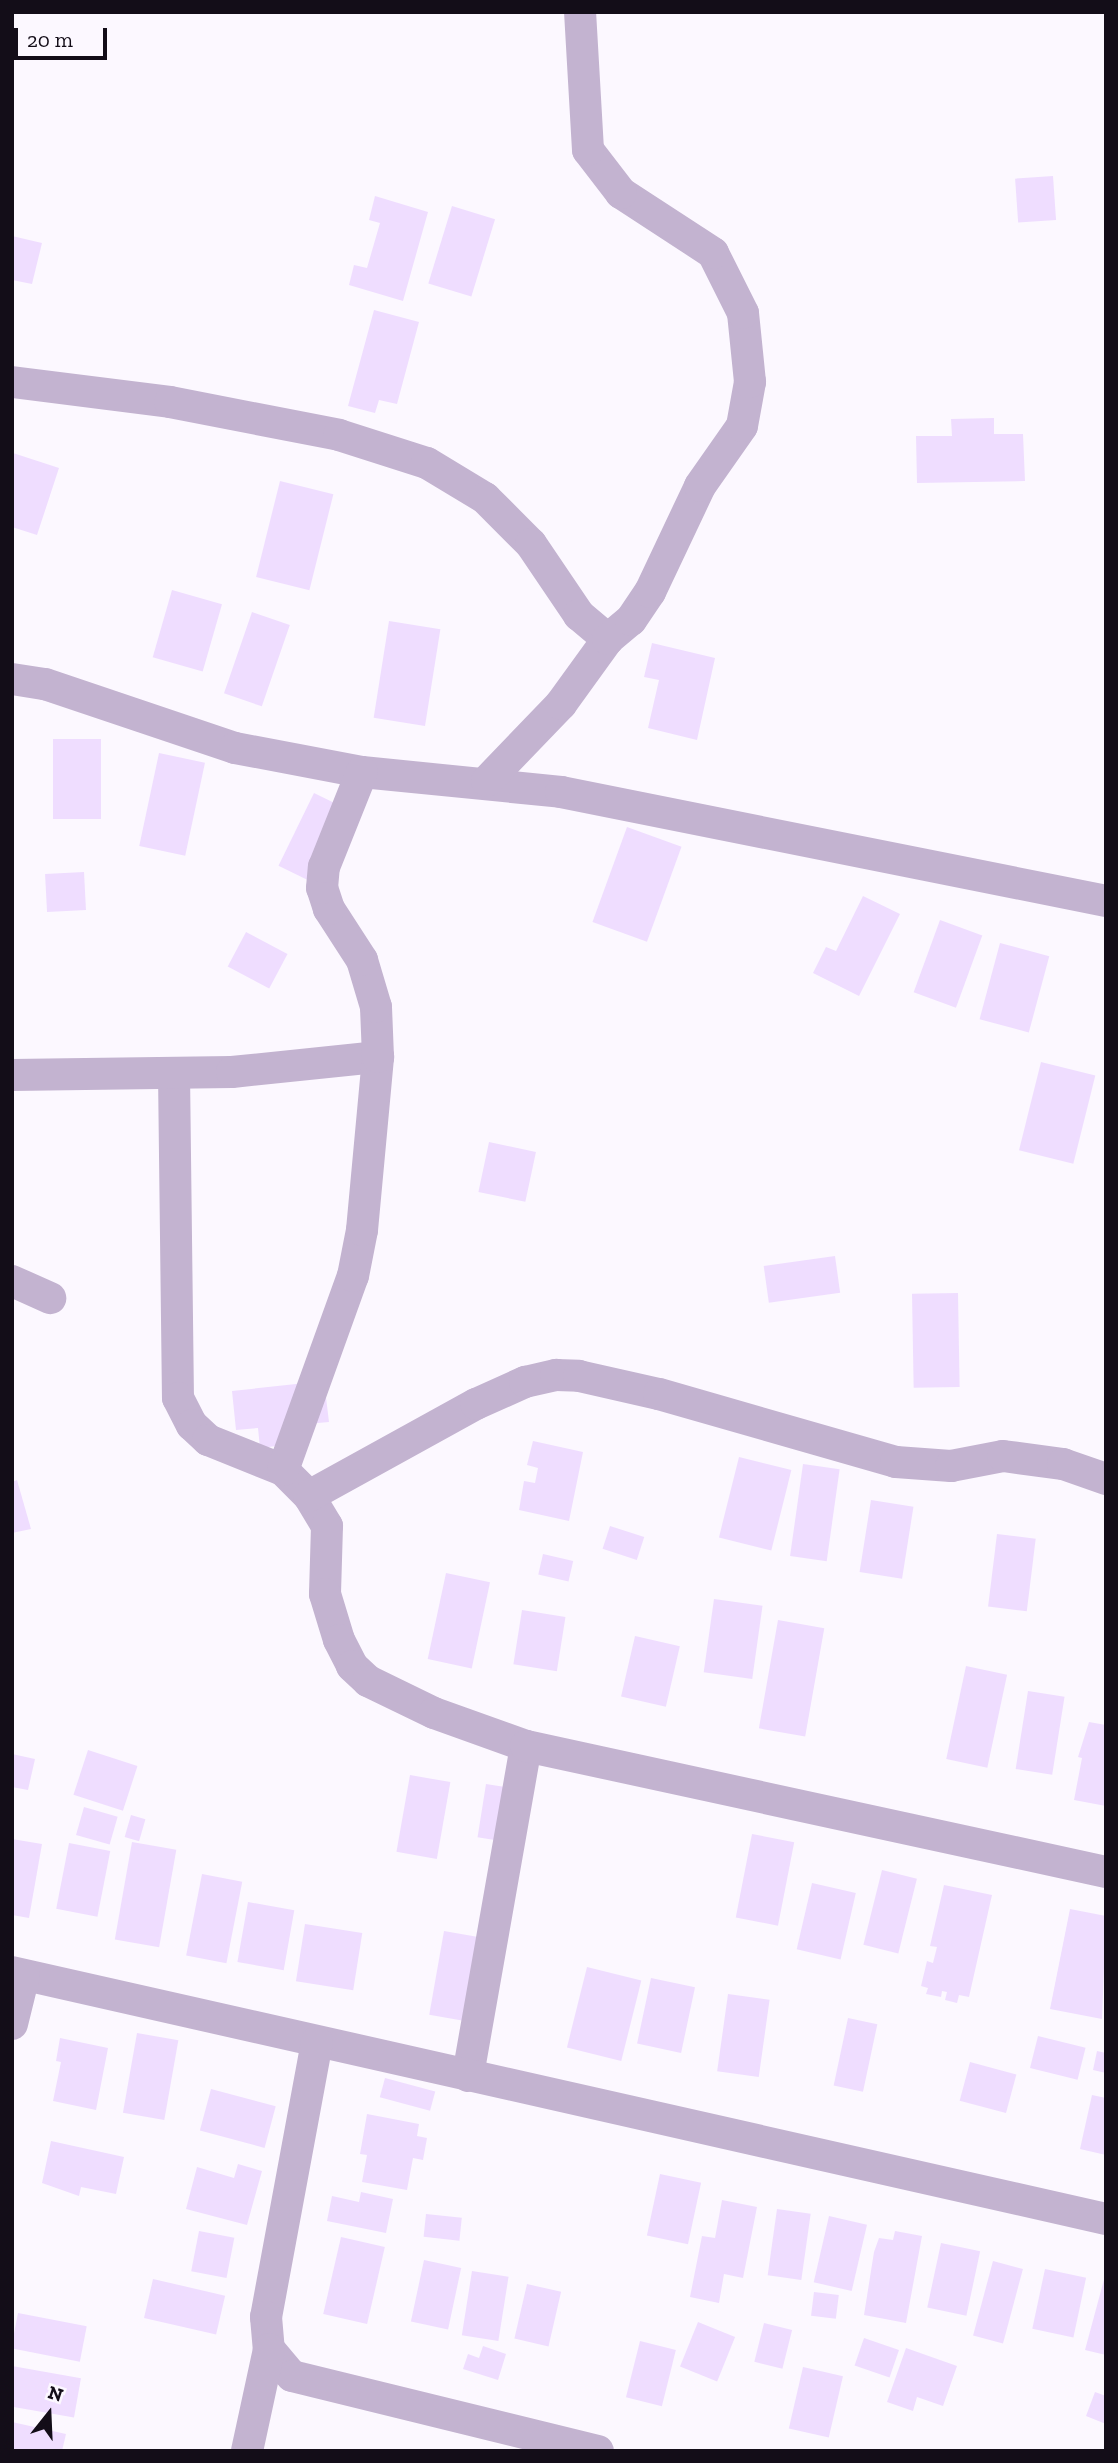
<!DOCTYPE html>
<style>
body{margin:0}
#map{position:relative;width:1118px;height:2463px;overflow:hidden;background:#fcf8ff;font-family:"Zilla Slab",serif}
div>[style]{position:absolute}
.building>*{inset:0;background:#efddff;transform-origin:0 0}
.minor>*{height:32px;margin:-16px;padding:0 16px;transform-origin:16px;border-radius:16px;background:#c3b3d0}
span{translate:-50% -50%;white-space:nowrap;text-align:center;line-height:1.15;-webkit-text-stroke:6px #fcf8ff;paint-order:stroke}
.frame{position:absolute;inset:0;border:14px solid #130d18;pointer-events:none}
.north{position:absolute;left:14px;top:2379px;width:70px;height:70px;-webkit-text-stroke:5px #fcf8ff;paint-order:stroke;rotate:18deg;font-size:19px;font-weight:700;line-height:28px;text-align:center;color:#130d18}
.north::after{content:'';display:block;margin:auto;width:24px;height:32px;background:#130d18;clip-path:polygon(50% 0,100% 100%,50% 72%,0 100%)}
.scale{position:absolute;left:14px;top:28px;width:93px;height:32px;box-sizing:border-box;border:4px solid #130d18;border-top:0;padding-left:9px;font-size:21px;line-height:24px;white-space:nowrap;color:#130d18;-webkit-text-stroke:5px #fcf8ff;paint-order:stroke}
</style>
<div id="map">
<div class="building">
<div style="left:1053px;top:176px;width:44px;height:38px;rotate:86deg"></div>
<div style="clip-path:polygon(375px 196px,428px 212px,403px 301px,349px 285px,354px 265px,367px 268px,380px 223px,369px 220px)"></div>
<div style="left:452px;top:206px;width:45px;height:81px;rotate:17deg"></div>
<div style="clip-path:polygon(12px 236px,42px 243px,32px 284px,12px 280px)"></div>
<div style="clip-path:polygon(374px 310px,419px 322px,397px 404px,379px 400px,375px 413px,348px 406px)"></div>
<div style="clip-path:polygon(994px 418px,994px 434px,1023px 434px,1025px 481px,917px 483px,916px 436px,952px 436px,951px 419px)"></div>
<div style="clip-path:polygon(13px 453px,59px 468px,37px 535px,12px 527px)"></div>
<div style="left:280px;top:481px;width:55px;height:99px;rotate:14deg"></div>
<div style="left:172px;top:590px;width:52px;height:70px;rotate:16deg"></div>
<div style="left:252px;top:612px;width:40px;height:86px;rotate:19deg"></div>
<div style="left:389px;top:621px;width:52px;height:98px;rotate:9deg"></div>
<div style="clip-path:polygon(652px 643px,715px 658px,697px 740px,648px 728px,659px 680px,644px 677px)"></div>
<div style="left:53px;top:739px;width:48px;height:80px"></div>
<div style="left:159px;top:753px;width:47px;height:95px;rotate:12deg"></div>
<div style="left:314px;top:793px;width:41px;height:81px;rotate:26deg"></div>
<div style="left:627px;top:827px;width:58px;height:101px;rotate:20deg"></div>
<div style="left:84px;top:872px;width:38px;height:39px;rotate:87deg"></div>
<div style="clip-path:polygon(863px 896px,900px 914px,859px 996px,813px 973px,826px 947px,836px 951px)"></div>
<div style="left:940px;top:920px;width:45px;height:77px;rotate:20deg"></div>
<div style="left:246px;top:932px;width:47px;height:39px;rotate:28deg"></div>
<div style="left:1000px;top:943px;width:51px;height:79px;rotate:15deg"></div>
<div style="left:1041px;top:1062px;width:56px;height:91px;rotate:14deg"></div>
<div style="left:489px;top:1142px;width:48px;height:51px;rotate:12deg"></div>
<div style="left:835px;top:1256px;width:37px;height:72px;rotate:82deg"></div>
<div style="left:958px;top:1293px;width:94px;height:46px;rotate:89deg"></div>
<div style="clip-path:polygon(324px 1381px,329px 1422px,307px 1424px,309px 1442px,260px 1448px,258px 1428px,236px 1430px,232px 1391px)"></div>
<div style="clip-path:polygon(533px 1441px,583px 1452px,569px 1521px,519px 1510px,524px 1481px,535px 1483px,538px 1468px,527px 1465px)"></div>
<div style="left:739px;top:1457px;width:54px;height:83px;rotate:14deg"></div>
<div style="left:803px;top:1464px;width:37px;height:93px;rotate:8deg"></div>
<div style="clip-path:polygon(17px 1480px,31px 1529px,12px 1533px,12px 1482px)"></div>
<div style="left:871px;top:1500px;width:43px;height:73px;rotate:9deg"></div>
<div style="left:610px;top:1526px;width:36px;height:24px;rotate:18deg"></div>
<div style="left:997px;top:1534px;width:39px;height:73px;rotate:7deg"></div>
<div style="left:543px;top:1554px;width:31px;height:21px;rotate:13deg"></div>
<div style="left:446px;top:1573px;width:45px;height:88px;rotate:12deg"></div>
<div style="left:714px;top:1599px;width:49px;height:74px;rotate:8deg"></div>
<div style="left:522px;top:1610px;width:44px;height:55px;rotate:9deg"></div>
<div style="left:778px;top:1620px;width:47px;height:110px;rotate:10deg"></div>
<div style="left:635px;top:1636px;width:46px;height:62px;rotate:13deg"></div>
<div style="left:966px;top:1666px;width:42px;height:95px;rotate:12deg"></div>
<div style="left:1028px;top:1691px;width:37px;height:79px;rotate:9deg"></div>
<div style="clip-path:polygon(1089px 1722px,1106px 1725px,1106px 1806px,1074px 1800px,1082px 1758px,1078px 1757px)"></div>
<div style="left:88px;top:1750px;width:52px;height:47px;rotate:18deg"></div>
<div style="clip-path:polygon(12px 1754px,35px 1759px,28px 1790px,12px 1787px)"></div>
<div style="left:410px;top:1775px;width:41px;height:78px;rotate:10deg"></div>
<div style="left:486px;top:1784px;width:37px;height:54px;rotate:9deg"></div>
<div style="left:84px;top:1807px;width:35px;height:29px;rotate:16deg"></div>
<div style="left:131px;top:1815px;width:15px;height:23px;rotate:16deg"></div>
<div style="left:752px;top:1834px;width:43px;height:85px;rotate:11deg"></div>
<div style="clip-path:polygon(12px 1839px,42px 1844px,29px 1918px,12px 1915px)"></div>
<div style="left:132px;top:1842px;width:45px;height:99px;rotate:10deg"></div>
<div style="left:69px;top:1843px;width:42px;height:67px;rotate:11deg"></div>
<div style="left:882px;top:1870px;width:36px;height:77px;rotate:14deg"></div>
<div style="left:202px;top:1874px;width:41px;height:83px;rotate:11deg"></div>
<div style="left:812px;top:1883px;width:45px;height:68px;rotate:13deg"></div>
<div style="clip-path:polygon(944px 1885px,992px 1895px,969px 1997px,959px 1995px,957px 2003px,945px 2000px,947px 1992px,942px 1991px,941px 1997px,926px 1994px,928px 1988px,921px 1986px,927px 1961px,933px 1963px,937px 1947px,930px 1946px)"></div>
<div style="left:248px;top:1902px;width:47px;height:61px;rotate:10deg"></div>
<div style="clip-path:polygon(1070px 1909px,1106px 1916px,1102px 2019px,1050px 2009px)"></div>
<div style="left:305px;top:1924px;width:58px;height:58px;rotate:9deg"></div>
<div style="left:444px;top:1931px;width:42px;height:85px;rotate:10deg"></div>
<div style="left:587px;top:1967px;width:56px;height:83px;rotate:14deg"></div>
<div style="left:651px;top:1978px;width:45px;height:67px;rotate:12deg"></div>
<div style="left:728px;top:1994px;width:42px;height:78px;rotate:8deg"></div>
<div style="left:848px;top:2018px;width:30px;height:69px;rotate:12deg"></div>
<div style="left:137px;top:2033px;width:42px;height:81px;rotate:10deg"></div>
<div style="left:1038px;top:2036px;width:49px;height:33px;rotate:14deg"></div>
<div style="clip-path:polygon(60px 2038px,108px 2048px,96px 2110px,53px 2101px,61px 2062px,56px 2061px)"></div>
<div style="clip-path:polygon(1097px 2051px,1106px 2053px,1106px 2073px,1093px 2070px)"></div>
<div style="left:970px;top:2062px;width:48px;height:40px;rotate:15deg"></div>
<div style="left:385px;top:2078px;width:52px;height:20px;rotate:15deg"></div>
<div style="left:211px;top:2089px;width:67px;height:43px;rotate:15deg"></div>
<div style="clip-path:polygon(1092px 2095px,1106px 2098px,1106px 2155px,1080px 2149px)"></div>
<div style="clip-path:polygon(367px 2114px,419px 2124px,417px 2136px,427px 2138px,423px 2160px,413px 2158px,407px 2190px,362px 2182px,367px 2155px,360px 2154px)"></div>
<div style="clip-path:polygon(51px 2141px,124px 2157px,116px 2194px,81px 2187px,79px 2196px,42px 2183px)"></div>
<div style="clip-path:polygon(238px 2164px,262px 2171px,247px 2225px,186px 2209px,197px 2167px,234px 2178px)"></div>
<div style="left:660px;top:2174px;width:42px;height:63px;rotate:12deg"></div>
<div style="clip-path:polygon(361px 2192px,393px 2199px,386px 2233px,327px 2221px,332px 2196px,359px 2202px)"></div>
<div style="clip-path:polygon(722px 2200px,757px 2207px,743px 2278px,724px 2274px,719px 2303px,690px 2297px,702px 2236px,715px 2238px)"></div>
<div style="left:777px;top:2209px;width:34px;height:67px;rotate:8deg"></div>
<div style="left:426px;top:2214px;width:36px;height:23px;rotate:6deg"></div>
<div style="left:829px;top:2216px;width:39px;height:68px;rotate:13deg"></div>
<div style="left:199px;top:2231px;width:36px;height:41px;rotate:11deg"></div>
<div style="clip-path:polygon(895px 2231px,922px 2236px,906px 2323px,864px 2315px,874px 2252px,879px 2238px,893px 2240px)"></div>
<div style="left:341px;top:2237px;width:45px;height:79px;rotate:13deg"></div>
<div style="left:941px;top:2243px;width:40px;height:66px;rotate:12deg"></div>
<div style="left:424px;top:2260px;width:38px;height:63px;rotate:12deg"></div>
<div style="left:993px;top:2261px;width:31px;height:77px;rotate:15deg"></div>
<div style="left:1045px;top:2269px;width:42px;height:61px;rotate:12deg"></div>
<div style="left:472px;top:2271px;width:37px;height:65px;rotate:9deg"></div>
<div style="clip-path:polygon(1106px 2272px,1106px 2355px,1085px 2350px)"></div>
<div style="left:153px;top:2279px;width:74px;height:40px;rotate:13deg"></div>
<div style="left:527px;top:2284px;width:35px;height:56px;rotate:13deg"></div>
<div style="left:814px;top:2292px;width:25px;height:24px;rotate:7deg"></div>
<div style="left:18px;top:2313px;width:70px;height:36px;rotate:11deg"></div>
<div style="left:698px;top:2322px;width:40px;height:48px;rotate:22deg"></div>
<div style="left:764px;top:2323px;width:29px;height:40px;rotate:14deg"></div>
<div style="left:864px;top:2338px;width:37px;height:29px;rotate:19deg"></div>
<div style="left:640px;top:2341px;width:37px;height:58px;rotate:14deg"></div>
<div style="clip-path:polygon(483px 2346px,506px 2354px,498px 2380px,463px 2369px,468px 2354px,479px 2358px)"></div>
<div style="clip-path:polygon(906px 2348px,957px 2366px,943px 2406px,917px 2397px,913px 2411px,887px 2402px)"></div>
<div style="left:12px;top:2366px;width:70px;height:40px;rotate:10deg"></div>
<div style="left:803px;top:2367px;width:41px;height:63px;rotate:13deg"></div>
<div style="clip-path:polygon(1095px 2392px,1106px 2396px,1106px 2424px,1086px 2416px)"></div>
<div style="clip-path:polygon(12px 2422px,66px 2434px,62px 2451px,12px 2451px)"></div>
</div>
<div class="minor">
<div style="left:12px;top:382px;width:159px;rotate:7.2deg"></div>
<div style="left:170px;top:402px;width:172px;rotate:11deg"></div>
<div style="left:339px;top:435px;width:92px;rotate:17.7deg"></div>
<div style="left:427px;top:463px;width:68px;rotate:31.1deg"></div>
<div style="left:485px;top:498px;width:65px;rotate:45deg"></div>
<div style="left:531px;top:544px;width:86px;rotate:55.9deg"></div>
<div style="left:579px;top:615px;width:38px;rotate:40deg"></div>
<div style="left:12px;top:679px;width:33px;rotate:9deg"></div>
<div style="left:45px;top:684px;width:200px;rotate:18.6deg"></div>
<div style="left:235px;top:748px;width:129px;rotate:10.7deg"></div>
<div style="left:362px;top:772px;width:200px;rotate:5.7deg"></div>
<div style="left:561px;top:792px;width:556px;rotate:11.31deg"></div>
<div style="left:487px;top:781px;width:107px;rotate:-46.1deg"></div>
<div style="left:561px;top:704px;width:80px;rotate:-54.1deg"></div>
<div style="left:608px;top:639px;width:30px;rotate:-40deg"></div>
<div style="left:631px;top:620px;width:34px;rotate:-56deg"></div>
<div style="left:650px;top:592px;width:117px;rotate:-64.7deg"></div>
<div style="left:700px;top:486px;width:73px;rotate:-55deg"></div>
<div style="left:742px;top:426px;width:45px;rotate:-79.7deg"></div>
<div style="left:750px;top:382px;width:69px;rotate:-95.8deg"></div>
<div style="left:743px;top:313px;width:67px;rotate:-116.6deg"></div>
<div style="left:713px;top:253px;width:110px;rotate:-146.9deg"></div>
<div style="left:621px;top:193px;width:54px;rotate:-127.5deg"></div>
<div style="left:588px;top:150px;width:138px;rotate:-93.3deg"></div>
<div style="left:174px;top:1073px;width:325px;rotate:89.3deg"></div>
<div style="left:178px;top:1398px;width:30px;rotate:63deg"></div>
<div style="left:192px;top:1425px;width:22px;rotate:43deg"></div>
<div style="left:208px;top:1440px;width:81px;rotate:21.8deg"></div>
<div style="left:283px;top:1470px;width:37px;rotate:45deg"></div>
<div style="left:309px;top:1496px;width:35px;rotate:59deg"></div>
<div style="left:327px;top:1526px;width:68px;rotate:91.7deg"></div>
<div style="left:325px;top:1594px;width:48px;rotate:73.1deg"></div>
<div style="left:339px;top:1640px;width:29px;rotate:63deg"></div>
<div style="left:352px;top:1666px;width:22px;rotate:43deg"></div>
<div style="left:368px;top:1681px;width:73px;rotate:25.9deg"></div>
<div style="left:434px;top:1713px;width:98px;rotate:19.7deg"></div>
<div style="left:526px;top:1746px;width:335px;rotate:100deg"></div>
<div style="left:12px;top:1075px;width:220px;rotate:-0.8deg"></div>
<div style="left:232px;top:1072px;width:147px;rotate:-5.9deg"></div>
<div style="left:12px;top:1281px;width:42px;rotate:24.1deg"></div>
<div style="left:283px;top:1470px;width:206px;rotate:-70.2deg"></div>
<div style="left:353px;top:1276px;width:47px;rotate:-78.9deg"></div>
<div style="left:362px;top:1230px;width:174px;rotate:-84.7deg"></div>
<div style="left:378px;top:1057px;width:50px;rotate:-92.3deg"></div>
<div style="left:376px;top:1007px;width:49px;rotate:-106.6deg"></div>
<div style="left:362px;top:960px;width:61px;rotate:-122.9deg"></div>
<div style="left:329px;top:909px;width:22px;rotate:-108deg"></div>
<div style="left:322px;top:888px;width:21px;rotate:-85deg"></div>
<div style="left:324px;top:867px;width:102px;rotate:-68.2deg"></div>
<div style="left:309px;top:1496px;width:191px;rotate:-28.9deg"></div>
<div style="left:476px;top:1404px;width:54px;rotate:-24.2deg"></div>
<div style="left:525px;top:1382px;width:32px;rotate:-13deg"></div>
<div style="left:556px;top:1375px;width:23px;rotate:2deg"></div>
<div style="left:579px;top:1376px;width:82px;rotate:12.7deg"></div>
<div style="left:659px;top:1394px;width:247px;rotate:16deg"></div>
<div style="left:896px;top:1462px;width:55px;rotate:4.2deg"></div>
<div style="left:951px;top:1466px;width:53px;rotate:-10.9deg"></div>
<div style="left:1003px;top:1456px;width:61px;rotate:7.6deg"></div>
<div style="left:1063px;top:1464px;width:46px;rotate:19.2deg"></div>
<div style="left:526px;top:1746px;width:594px;rotate:12.26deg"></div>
<div style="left:12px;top:1972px;width:1122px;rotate:12.72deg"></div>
<div style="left:12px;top:2024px;width:50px;rotate:-76.2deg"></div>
<div style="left:317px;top:2042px;width:280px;rotate:100.5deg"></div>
<div style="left:266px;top:2317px;width:32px;rotate:85deg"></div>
<div style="left:269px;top:2349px;width:35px;rotate:50deg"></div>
<div style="left:292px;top:2376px;width:315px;rotate:13.8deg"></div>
<div style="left:247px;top:2451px;width:104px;rotate:-77.8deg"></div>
</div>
<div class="frame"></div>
<div class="north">N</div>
<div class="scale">20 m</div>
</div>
